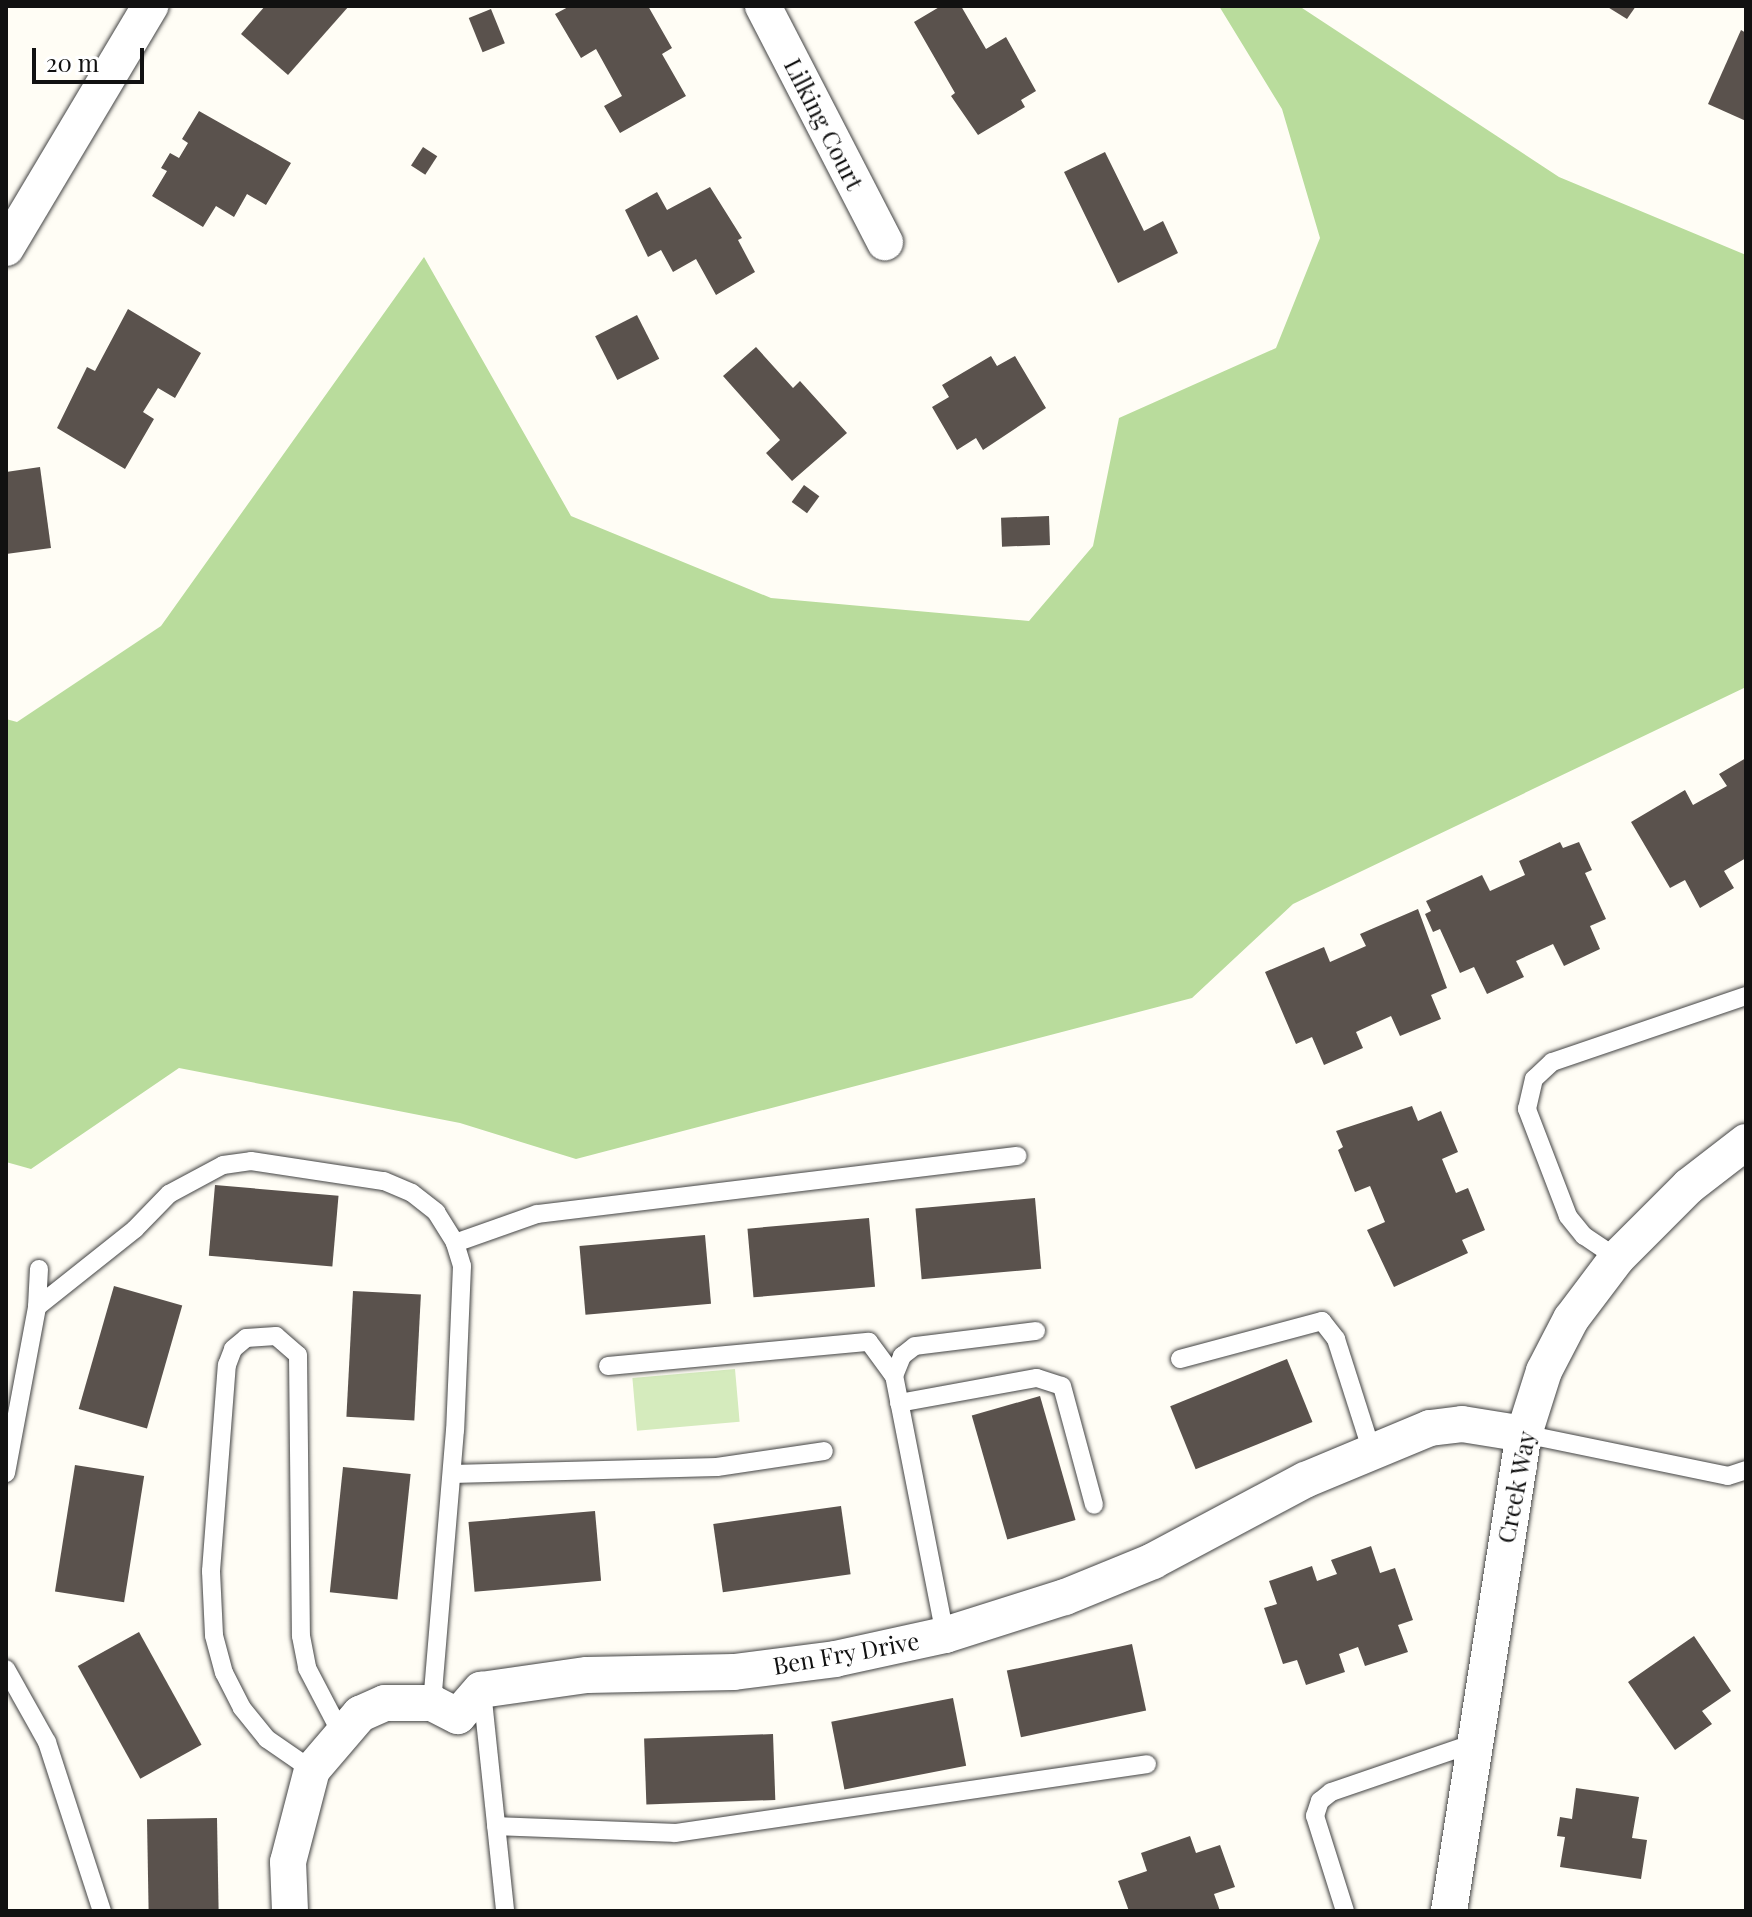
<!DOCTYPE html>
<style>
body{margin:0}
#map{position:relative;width:1752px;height:1917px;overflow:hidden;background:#fffdf5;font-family:"Playfair Display",serif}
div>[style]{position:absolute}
.green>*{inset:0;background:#d5ebbd;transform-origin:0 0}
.forest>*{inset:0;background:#b9dc9c}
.building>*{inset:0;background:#5a524d;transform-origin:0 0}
.roads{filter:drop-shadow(0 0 2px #444) drop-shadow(0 0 2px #444)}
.service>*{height:18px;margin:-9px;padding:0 9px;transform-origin:9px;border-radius:9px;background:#fff}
.minor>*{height:36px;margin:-18px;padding:0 18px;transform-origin:18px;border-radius:18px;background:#fff}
span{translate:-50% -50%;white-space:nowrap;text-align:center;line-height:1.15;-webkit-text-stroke:8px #fff;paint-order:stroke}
.street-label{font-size:24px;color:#111}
.frame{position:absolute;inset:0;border:8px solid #111;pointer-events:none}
.scale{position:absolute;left:32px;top:48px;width:112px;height:36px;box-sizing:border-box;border:4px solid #111;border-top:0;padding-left:10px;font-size:24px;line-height:28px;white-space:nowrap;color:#111;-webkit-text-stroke:6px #fff;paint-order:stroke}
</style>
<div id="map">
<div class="green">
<div style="left:735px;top:1369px;width:53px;height:103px;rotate:85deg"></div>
</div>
<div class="forest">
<div style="clip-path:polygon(1219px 6px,1299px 6px,1559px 177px,1746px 255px,1746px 687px,1293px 904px,1192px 998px,576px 1159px,460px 1123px,179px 1068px,31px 1169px,6px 1162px,6px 719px,17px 722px,161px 626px,424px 257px,571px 516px,771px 598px,1029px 621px,1093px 546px,1119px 418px,1276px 348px,1320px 238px,1282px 109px)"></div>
</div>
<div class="building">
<div style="clip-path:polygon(265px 6px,349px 6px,288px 75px,241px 34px)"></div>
<div style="clip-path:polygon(570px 6px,648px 6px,672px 48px,662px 54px,686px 96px,620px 133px,604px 106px,622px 96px,596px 49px,581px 58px,555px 14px)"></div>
<div style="clip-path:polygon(941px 6px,961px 6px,986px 49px,1006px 37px,1036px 91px,1021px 100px,1025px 107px,978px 135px,951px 96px,955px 93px,914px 22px)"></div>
<div style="clip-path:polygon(1606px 6px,1636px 6px,1627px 19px)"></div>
<div style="left:491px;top:9px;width:37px;height:24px;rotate:68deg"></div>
<div style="clip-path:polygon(1741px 30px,1746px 33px,1746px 121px,1708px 104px)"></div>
<div style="clip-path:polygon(199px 111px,291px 163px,266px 205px,247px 194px,234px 217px,216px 206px,203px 227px,152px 196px,167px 171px,161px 168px,170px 153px,179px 158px,188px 143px,182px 139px)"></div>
<div style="left:423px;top:147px;width:17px;height:22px;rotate:33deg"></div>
<div style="clip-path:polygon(1105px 152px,1144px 231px,1163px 221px,1178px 253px,1118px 283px,1064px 172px)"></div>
<div style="clip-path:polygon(710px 187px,742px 238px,738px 240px,755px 272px,716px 295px,696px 259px,673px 272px,661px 250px,648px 257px,625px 210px,657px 192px,667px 210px)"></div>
<div style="clip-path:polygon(128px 309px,201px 353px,175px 398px,158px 388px,143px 412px,154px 419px,125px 469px,57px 428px,87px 367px,95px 371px)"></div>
<div style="left:637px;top:315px;width:49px;height:47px;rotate:63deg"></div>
<div style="clip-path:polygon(756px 347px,793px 388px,800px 381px,847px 433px,792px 481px,766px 453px,780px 440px,723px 376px)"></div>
<div style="clip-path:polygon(991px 356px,997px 366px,1015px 356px,1046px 408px,983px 450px,976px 438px,957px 450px,932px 407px,949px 397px,942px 385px)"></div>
<div style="clip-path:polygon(40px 467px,51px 548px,6px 554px,6px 472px)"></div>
<div style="left:804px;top:485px;width:19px;height:21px;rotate:36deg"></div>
<div style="left:1049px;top:516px;width:29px;height:48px;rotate:88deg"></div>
<div style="clip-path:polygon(1746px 758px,1746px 858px,1724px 871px,1734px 888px,1700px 908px,1685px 880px,1670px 888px,1631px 822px,1685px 790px,1693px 805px,1727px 786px,1719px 774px)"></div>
<div style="clip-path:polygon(1560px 842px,1563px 848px,1579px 842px,1592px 870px,1585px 873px,1606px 919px,1590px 926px,1600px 949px,1564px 966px,1553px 944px,1516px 961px,1524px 977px,1487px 994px,1474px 967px,1460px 973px,1440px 929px,1433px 932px,1425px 914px,1431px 911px,1426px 901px,1482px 875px,1490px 891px,1525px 875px,1519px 861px)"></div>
<div style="clip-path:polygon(1418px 909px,1447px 988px,1431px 995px,1441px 1019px,1400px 1036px,1391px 1016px,1356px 1032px,1363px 1048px,1324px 1065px,1312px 1037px,1296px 1044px,1265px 972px,1324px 947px,1330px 962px,1366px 946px,1360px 934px)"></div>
<div style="clip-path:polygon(1412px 1106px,1418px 1121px,1441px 1111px,1458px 1152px,1442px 1159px,1456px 1193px,1468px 1188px,1485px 1230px,1462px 1240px,1468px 1253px,1394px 1287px,1367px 1230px,1385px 1222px,1370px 1186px,1355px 1192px,1338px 1150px,1343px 1147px,1336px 1131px)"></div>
<div style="left:215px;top:1185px;width:124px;height:71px;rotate:5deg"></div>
<div style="left:1035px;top:1198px;width:71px;height:120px;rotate:85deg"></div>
<div style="left:869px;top:1218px;width:69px;height:122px;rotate:85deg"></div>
<div style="left:705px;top:1235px;width:69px;height:126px;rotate:85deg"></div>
<div style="left:114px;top:1286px;width:71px;height:128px;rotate:16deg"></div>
<div style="left:353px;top:1291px;width:68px;height:126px;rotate:3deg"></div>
<div style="left:1287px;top:1359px;width:68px;height:126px;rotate:68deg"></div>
<div style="left:1040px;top:1396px;width:129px;height:71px;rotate:74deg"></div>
<div style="left:75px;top:1465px;width:70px;height:128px;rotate:9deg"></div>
<div style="left:343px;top:1467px;width:68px;height:126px;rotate:6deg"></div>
<div style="left:841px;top:1506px;width:69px;height:129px;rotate:82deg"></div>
<div style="left:595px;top:1511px;width:70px;height:127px;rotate:85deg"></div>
<div style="clip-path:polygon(1371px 1546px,1380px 1573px,1395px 1568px,1413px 1620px,1398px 1625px,1408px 1652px,1365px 1666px,1358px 1647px,1339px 1654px,1345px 1672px,1306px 1685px,1297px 1660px,1283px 1664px,1264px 1608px,1277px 1604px,1269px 1581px,1312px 1566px,1317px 1581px,1337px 1574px,1331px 1560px)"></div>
<div style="left:139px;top:1632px;width:129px;height:70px;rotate:61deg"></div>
<div style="clip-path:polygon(1694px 1636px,1731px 1691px,1702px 1711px,1712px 1724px,1675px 1750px,1628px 1682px)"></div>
<div style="left:1132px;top:1644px;width:68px;height:128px;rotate:78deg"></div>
<div style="left:953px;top:1698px;width:69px;height:124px;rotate:79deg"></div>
<div style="left:773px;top:1734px;width:66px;height:129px;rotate:88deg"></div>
<div style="clip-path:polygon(1576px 1788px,1639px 1797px,1632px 1838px,1647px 1840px,1641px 1879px,1560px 1867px,1565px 1837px,1557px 1836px,1560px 1817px,1572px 1819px)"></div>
<div style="left:217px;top:1818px;width:93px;height:70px;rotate:89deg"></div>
<div style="clip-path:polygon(1190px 1836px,1196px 1853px,1220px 1845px,1235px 1887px,1214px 1894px,1220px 1911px,1129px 1911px,1118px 1881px,1147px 1871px,1141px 1853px)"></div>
</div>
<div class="roads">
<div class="service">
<div style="left:455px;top:1243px;width:87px;rotate:-19.5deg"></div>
<div style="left:537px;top:1214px;width:484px;rotate:-6.9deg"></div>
<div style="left:1617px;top:1258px;width:40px;rotate:-146deg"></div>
<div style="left:1584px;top:1236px;width:26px;rotate:-129deg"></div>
<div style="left:1568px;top:1216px;width:115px;rotate:-111deg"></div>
<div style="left:1527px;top:1109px;width:31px;rotate:-77deg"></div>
<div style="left:1534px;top:1079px;width:25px;rotate:-43deg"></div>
<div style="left:1552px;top:1062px;width:205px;rotate:-18.8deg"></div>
<div style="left:37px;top:1307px;width:125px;rotate:-38.5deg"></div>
<div style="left:135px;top:1229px;width:49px;rotate:-45.8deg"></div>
<div style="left:169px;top:1194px;width:61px;rotate:-28.2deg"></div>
<div style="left:223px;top:1165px;width:28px;rotate:-8deg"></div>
<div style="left:251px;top:1161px;width:134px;rotate:8.6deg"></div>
<div style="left:384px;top:1181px;width:30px;rotate:23deg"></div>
<div style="left:412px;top:1193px;width:31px;rotate:38deg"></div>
<div style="left:436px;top:1212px;width:36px;rotate:58deg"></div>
<div style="left:455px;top:1243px;width:24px;rotate:73deg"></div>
<div style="left:462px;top:1266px;width:164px;rotate:92.4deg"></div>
<div style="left:455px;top:1430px;width:274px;rotate:94.8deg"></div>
<div style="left:1180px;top:1359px;width:147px;rotate:-15deg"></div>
<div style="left:1322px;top:1321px;width:23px;rotate:52deg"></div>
<div style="left:1336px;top:1339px;width:119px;rotate:72.3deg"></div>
<div style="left:608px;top:1366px;width:262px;rotate:-5.3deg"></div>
<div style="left:869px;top:1342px;width:42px;rotate:53.7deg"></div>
<div style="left:899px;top:1403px;width:140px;rotate:-10.3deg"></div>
<div style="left:1037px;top:1378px;width:26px;rotate:18deg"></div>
<div style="left:1062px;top:1386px;width:123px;rotate:74.9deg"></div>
<div style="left:1524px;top:1434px;width:208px;rotate:11.6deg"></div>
<div style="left:1728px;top:1476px;width:19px;rotate:-18deg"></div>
<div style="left:6px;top:1473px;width:169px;rotate:-79.4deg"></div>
<div style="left:37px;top:1307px;width:38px;rotate:-87deg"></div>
<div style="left:452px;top:1474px;width:265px;rotate:-1.5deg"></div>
<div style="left:717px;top:1467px;width:108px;rotate:-8.5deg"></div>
<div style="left:945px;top:1635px;width:264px;rotate:-101.1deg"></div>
<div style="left:894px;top:1376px;width:22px;rotate:-68deg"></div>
<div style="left:902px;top:1356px;width:16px;rotate:-38deg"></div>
<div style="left:915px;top:1346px;width:122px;rotate:-7.1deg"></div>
<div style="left:6px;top:1669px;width:84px;rotate:60.7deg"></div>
<div style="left:47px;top:1742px;width:178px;rotate:72deg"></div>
<div style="left:482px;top:1691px;width:221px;rotate:84deg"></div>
<div style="left:312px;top:1770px;width:55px;rotate:-145.4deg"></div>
<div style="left:267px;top:1739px;width:40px;rotate:-129deg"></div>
<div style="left:242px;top:1708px;width:39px;rotate:-117deg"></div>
<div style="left:224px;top:1673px;width:39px;rotate:-105deg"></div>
<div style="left:214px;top:1635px;width:64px;rotate:-92.7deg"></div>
<div style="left:211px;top:1571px;width:207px;rotate:-85.6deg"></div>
<div style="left:227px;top:1365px;width:17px;rotate:-69deg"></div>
<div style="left:233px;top:1349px;width:17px;rotate:-40deg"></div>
<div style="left:246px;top:1338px;width:30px;rotate:-4deg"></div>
<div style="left:276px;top:1336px;width:29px;rotate:41deg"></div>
<div style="left:298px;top:1355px;width:281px;rotate:89.4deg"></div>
<div style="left:301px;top:1636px;width:33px;rotate:79deg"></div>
<div style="left:307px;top:1668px;width:73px;rotate:62.4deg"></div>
<div style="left:496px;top:1826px;width:179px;rotate:2.2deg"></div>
<div style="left:675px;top:1833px;width:477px;rotate:-8.3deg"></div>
<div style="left:1345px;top:1911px;width:100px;rotate:-107.5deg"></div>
<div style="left:1315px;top:1816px;width:16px;rotate:-72deg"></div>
<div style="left:1320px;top:1801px;width:14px;rotate:-39deg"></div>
<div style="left:1331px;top:1792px;width:151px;rotate:-18.9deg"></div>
</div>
<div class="minor">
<div style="left:763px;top:6px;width:266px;rotate:62.7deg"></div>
<div style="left:6px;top:248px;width:282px;rotate:-59.2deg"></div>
<div style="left:290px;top:1911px;width:49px;rotate:-92.3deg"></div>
<div style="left:288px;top:1862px;width:95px;rotate:-75.4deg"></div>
<div style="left:312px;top:1770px;width:74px;rotate:-49.4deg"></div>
<div style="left:360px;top:1714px;width:27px;rotate:-24deg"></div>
<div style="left:385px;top:1703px;width:47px"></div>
<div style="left:432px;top:1703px;width:29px;rotate:27deg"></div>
<div style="left:458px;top:1716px;width:35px;rotate:-49deg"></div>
<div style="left:481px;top:1690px;width:107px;rotate:-8.1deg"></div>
<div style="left:587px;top:1675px;width:147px;rotate:-1.2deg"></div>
<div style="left:734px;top:1672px;width:102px;rotate:-7.3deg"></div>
<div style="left:835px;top:1659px;width:113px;rotate:-12.3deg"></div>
<div style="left:945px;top:1635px;width:126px;rotate:-17.6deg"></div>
<div style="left:1065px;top:1597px;width:95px;rotate:-22.2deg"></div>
<div style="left:1153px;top:1561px;width:172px;rotate:-28.1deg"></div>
<div style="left:1305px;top:1480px;width:135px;rotate:-22.6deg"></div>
<div style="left:1430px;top:1428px;width:32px;rotate:-7deg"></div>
<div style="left:1462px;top:1424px;width:63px;rotate:9.2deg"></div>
<div style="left:1449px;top:1911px;width:483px;rotate:-81.1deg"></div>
<div style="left:1524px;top:1434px;width:66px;rotate:-72.4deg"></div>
<div style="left:1544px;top:1371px;width:59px;rotate:-62.6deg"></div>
<div style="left:1571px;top:1319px;width:76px;rotate:-53deg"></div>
<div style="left:1617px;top:1258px;width:102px;rotate:-45deg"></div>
<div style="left:1689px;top:1186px;width:72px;rotate:-37.7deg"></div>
</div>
</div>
<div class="street-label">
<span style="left:824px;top:124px;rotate:63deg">Lilking Court</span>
<span style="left:1516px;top:1487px;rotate:-79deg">Creek Way</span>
<span style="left:846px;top:1653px;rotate:-10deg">Ben Fry Drive</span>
</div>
<div class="frame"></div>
<div class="scale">20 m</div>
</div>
